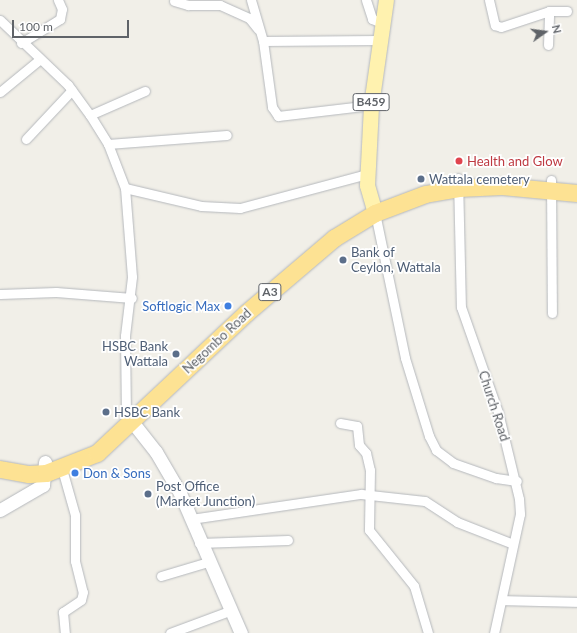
<!DOCTYPE html>
<style>
body{margin:0}
#map{position:relative;width:577px;height:633px;overflow:hidden;background:#f1efe8;font-family:Lato,sans-serif}
div>[style]{position:absolute}
.roads{filter:drop-shadow(0 0 1px #b5b8bc) drop-shadow(0 0 1px #b5b8bc)}
.street>*{height:9px;margin:-4.5px;padding:0 4.5px;transform-origin:4.5px;border-radius:4.5px;background:#fff}
.secondary>*{height:13px;margin:-6.5px;padding:0 6.5px;transform-origin:6.5px;border-radius:6.5px;background:#fff}
.primary>*{height:15px;margin:-7.5px;padding:0 7.5px;transform-origin:7.5px;border-radius:7.5px;background:#fff2af}
.highway>*{height:17px;margin:-8.5px;padding:0 8.5px;transform-origin:8.5px;border-radius:8.5px;background:#fde293}
.dots>*{width:11px;height:11px;translate:-50% -50%;box-sizing:border-box;border:2px solid #fff;border-radius:50%}
span{translate:-50% -50%;white-space:nowrap;text-align:center;line-height:1.15;-webkit-text-stroke:3.5px #fff;paint-order:stroke}
.shield-label span{padding:1px 3px;background:#fff;border:1px solid;border-radius:3px;-webkit-text-stroke-width:0}
.shield-label{font-size:12px;color:#5f6368;font-weight:700}
.health-label{font-size:13px;color:#be3a42}
.left{translate:0 -50%;text-align:left}
.service-label{font-size:13px;color:#4e5e75}
.right{translate:-100% -50%;text-align:right}
.shop-label{font-size:13px;color:#366cbe}
.street-label{font-size:13px;color:#5f6368}
.north{position:absolute;left:525px;top:12px;width:40px;height:40px;-webkit-text-stroke:3px #fff;paint-order:stroke;rotate:76deg;font-size:11px;font-weight:700;line-height:16px;text-align:center;color:#5f6368}
.north::after{content:'';display:block;margin:auto;width:14px;height:18px;background:#5f6368;clip-path:polygon(50% 0,100% 100%,50% 72%,0 100%)}
.scale{position:absolute;left:12px;top:20px;width:117px;height:18px;box-sizing:border-box;border:2px solid #5f6368;border-top:0;padding-left:5px;font-size:12px;line-height:14px;white-space:nowrap;color:#5f6368;-webkit-text-stroke:3px #fff;paint-order:stroke}
</style>
<div id="map">
<div class="roads">
<div class="street">
<div style="left:251px;top:0;width:43px;rotate:73.7deg"></div>
<div style="left:263px;top:41px;width:67px;rotate:82.2deg"></div>
<div style="left:272px;top:107px;width:11px;rotate:56deg"></div>
<div style="left:278px;top:116px;width:94px;rotate:-6.7deg"></div>
<div style="left:366px;top:0;width:20px;rotate:72deg"></div>
<div style="left:372px;top:19px;width:11px;rotate:22deg"></div>
<div style="left:489px;top:0;width:26px;rotate:77deg"></div>
<div style="left:495px;top:25px;width:6px;rotate:18deg"></div>
<div style="left:501px;top:27px;width:51px;rotate:-18.4deg"></div>
<div style="left:549px;top:11px;width:18px"></div>
<div style="left:174px;top:1px;width:15px;rotate:16deg"></div>
<div style="left:188px;top:5px;width:32px"></div>
<div style="left:220px;top:5px;width:32px;rotate:24deg"></div>
<div style="left:249px;top:18px;width:14px;rotate:51deg"></div>
<div style="left:0;top:20px;width:94px;rotate:43.7deg"></div>
<div style="left:68px;top:85px;width:37px;rotate:54deg"></div>
<div style="left:90px;top:115px;width:34px;rotate:58deg"></div>
<div style="left:108px;top:144px;width:47px;rotate:68.9deg"></div>
<div style="left:125px;top:188px;width:89px;rotate:85.5deg"></div>
<div style="left:132px;top:277px;width:59px;rotate:96.8deg"></div>
<div style="left:125px;top:336px;width:78px;rotate:89.3deg"></div>
<div style="left:263px;top:41px;width:116px;rotate:-0.5deg"></div>
<div style="left:21px;top:43px;width:46px;rotate:-31.6deg"></div>
<div style="left:60px;top:19px;width:10px;rotate:-79deg"></div>
<div style="left:62px;top:9px;width:10px;rotate:-114deg"></div>
<div style="left:548px;top:45px;width:34px;rotate:-88deg"></div>
<div style="left:0;top:92px;width:50px;rotate:-39.4deg"></div>
<div style="left:90px;top:115px;width:60px;rotate:-23.6deg"></div>
<div style="left:26px;top:139px;width:67px;rotate:-46.8deg"></div>
<div style="left:108px;top:144px;width:119px;rotate:-4.3deg"></div>
<div style="left:458px;top:178px;width:129px;rotate:88.7deg"></div>
<div style="left:461px;top:307px;width:111px;rotate:70.6deg"></div>
<div style="left:498px;top:412px;width:89px;rotate:76.4deg"></div>
<div style="left:519px;top:499px;width:15px;rotate:86deg"></div>
<div style="left:520px;top:514px;width:122px;rotate:102.3deg"></div>
<div style="left:551px;top:180px;width:133px;rotate:89.6deg"></div>
<div style="left:125px;top:188px;width:78px;rotate:13.3deg"></div>
<div style="left:201px;top:206px;width:39px;rotate:3deg"></div>
<div style="left:240px;top:208px;width:131px;rotate:-15deg"></div>
<div style="left:375px;top:213px;width:148px;rotate:78.3deg"></div>
<div style="left:405px;top:358px;width:82px;rotate:72.9deg"></div>
<div style="left:429px;top:436px;width:16px;rotate:63deg"></div>
<div style="left:436px;top:450px;width:21px;rotate:37deg"></div>
<div style="left:453px;top:463px;width:46px;rotate:19.2deg"></div>
<div style="left:496px;top:478px;width:21px;rotate:8deg"></div>
<div style="left:0;top:294px;width:56px;rotate:-2deg"></div>
<div style="left:56px;top:292px;width:76px;rotate:4.5deg"></div>
<div style="left:340px;top:423px;width:17px;rotate:10deg"></div>
<div style="left:357px;top:426px;width:19px;rotate:84deg"></div>
<div style="left:359px;top:445px;width:11px;rotate:49deg"></div>
<div style="left:366px;top:453px;width:17px;rotate:77deg"></div>
<div style="left:370px;top:470px;width:60px;rotate:91deg"></div>
<div style="left:369px;top:530px;width:72px;rotate:51.2deg"></div>
<div style="left:414px;top:586px;width:49px;rotate:73.4deg"></div>
<div style="left:62px;top:469px;width:48px;rotate:74.2deg"></div>
<div style="left:75px;top:515px;width:46px;rotate:90deg"></div>
<div style="left:75px;top:561px;width:32px;rotate:76deg"></div>
<div style="left:83px;top:592px;width:8px;rotate:104deg"></div>
<div style="left:81px;top:600px;width:22px;rotate:146deg"></div>
<div style="left:63px;top:612px;width:21px;rotate:85deg"></div>
<div style="left:191px;top:519px;width:172px;rotate:-8.4deg"></div>
<div style="left:361px;top:494px;width:64px;rotate:6.2deg"></div>
<div style="left:425px;top:501px;width:38px;rotate:33deg"></div>
<div style="left:457px;top:522px;width:60px;rotate:21.4deg"></div>
<div style="left:199px;top:543px;width:89px;rotate:-1.9deg"></div>
<div style="left:161px;top:576px;width:49px;rotate:-16.6deg"></div>
<div style="left:502px;top:600px;width:75px;rotate:1.5deg"></div>
<div style="left:170px;top:633px;width:66px;rotate:-20.4deg"></div>
</div>
<div class="secondary">
<div style="left:126px;top:414px;width:48px;rotate:51.7deg"></div>
<div style="left:156px;top:452px;width:48px;rotate:59.7deg"></div>
<div style="left:180px;top:493px;width:153px;rotate:66.5deg"></div>
<div style="left:0;top:510px;width:50px;rotate:-30.2deg"></div>
<div style="left:43px;top:485px;width:23px;rotate:-85deg"></div>
</div>
<div class="primary">
<div style="left:375px;top:213px;width:29px;rotate:-106deg"></div>
<div style="left:367px;top:185px;width:80px;rotate:-87.1deg"></div>
<div style="left:371px;top:105px;width:106px;rotate:-81.9deg"></div>
</div>
<div class="highway">
<div style="left:0;top:469px;width:29px;rotate:10deg"></div>
<div style="left:29px;top:474px;width:17px;rotate:-3deg"></div>
<div style="left:46px;top:473px;width:55px;rotate:-21.4deg"></div>
<div style="left:97px;top:453px;width:204px;rotate:-43.2deg"></div>
<div style="left:246px;top:313px;width:116px;rotate:-40.4deg"></div>
<div style="left:334px;top:238px;width:48px;rotate:-31.4deg"></div>
<div style="left:375px;top:213px;width:53px;rotate:-20.8deg"></div>
<div style="left:425px;top:194px;width:34px;rotate:-10deg"></div>
<div style="left:458px;top:188px;width:44px;rotate:-2.6deg"></div>
<div style="left:502px;top:186px;width:75px;rotate:5.3deg"></div>
</div>
</div>
<div class="dots">
<div style="left:459px;top:161px;background:#e0444e"></div>
<div style="left:421px;top:179px;background:#5c6f8a"></div>
<div style="left:343px;top:260px;background:#5c6f8a"></div>
<div style="left:228px;top:306px;background:#3f7fe0"></div>
<div style="left:176px;top:354px;background:#5c6f8a"></div>
<div style="left:106px;top:412px;background:#5c6f8a"></div>
<div style="left:75px;top:473px;background:#3f7fe0"></div>
<div style="left:148px;top:494px;background:#5c6f8a"></div>
</div>
<div class="shield-label">
<span style="left:371px;top:102px">B459</span>
<span style="left:270px;top:292px">A3</span>
</div>
<div class="health-label">
<span class="left" style="left:467px;top:161px">Health and Glow</span>
</div>
<div class="service-label">
<span class="left" style="left:429px;top:179px">Wattala cemetery</span>
<span class="left" style="left:351px;top:260px">Bank of<br>Ceylon, Wattala</span>
<span class="right" style="left:168px;top:354px">HSBC Bank<br>Wattala</span>
<span class="left" style="left:114px;top:412px">HSBC Bank</span>
<span class="left" style="left:156px;top:494px">Post Office<br>(Market Junction)</span>
</div>
<div class="shop-label">
<span class="right" style="left:220px;top:306px">Softlogic Max</span>
<span class="left" style="left:83px;top:473px">Don &amp; Sons</span>
</div>
<div class="street-label">
<span style="left:217px;top:341px;rotate:-43deg">Negombo Road</span>
<span style="left:494px;top:406px;rotate:72deg">Church Road</span>
</div>
<div class="north">N</div>
<div class="scale">100 m</div>
</div>
